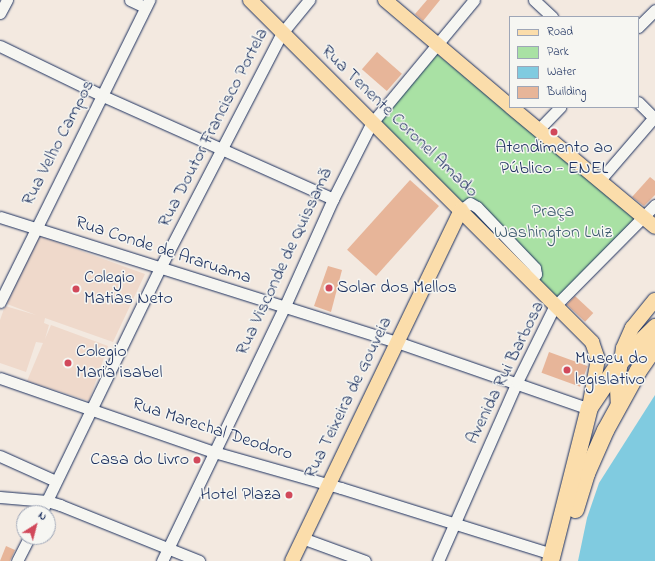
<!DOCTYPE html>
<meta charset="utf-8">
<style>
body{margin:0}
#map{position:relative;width:655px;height:561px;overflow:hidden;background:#f3e9e0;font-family:"Indie Flower",sans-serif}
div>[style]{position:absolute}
.built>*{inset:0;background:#efd9cb}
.green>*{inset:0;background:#a9e1a4}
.water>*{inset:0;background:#80cbe0}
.building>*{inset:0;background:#e7b599;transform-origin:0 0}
.roads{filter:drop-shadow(0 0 1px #1b2f5e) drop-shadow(0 0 1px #1b2f5e)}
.minor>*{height:11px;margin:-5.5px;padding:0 5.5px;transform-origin:5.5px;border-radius:5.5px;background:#f6f6f2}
.major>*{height:14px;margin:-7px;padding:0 7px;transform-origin:7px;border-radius:7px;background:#fbddab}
.highway>*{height:17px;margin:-8.5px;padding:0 8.5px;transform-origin:8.5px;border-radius:8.5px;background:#fbddab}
.dots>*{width:11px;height:11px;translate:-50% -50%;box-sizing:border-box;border:2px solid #f6f6f2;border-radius:50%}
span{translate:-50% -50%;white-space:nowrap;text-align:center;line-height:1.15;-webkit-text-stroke:3px #f6f6f2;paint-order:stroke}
.street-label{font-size:18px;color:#1b2f5e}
.poi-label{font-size:18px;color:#1b2f5e}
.left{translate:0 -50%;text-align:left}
.right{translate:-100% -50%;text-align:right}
.park-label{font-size:18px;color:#3e5c70}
.legend{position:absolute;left:509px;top:16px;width:130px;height:92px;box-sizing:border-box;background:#f6f6f2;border:1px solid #9ea6b7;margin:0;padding:5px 7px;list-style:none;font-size:12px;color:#1b2f5e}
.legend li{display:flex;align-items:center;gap:8px;height:20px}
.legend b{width:20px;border:1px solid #9ea6b7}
.north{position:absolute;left:16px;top:505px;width:40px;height:40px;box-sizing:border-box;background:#f6f6f2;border:1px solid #9ea6b7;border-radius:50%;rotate:36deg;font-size:11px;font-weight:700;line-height:16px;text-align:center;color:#1b2f5e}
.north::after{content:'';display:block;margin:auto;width:14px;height:18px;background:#d1495b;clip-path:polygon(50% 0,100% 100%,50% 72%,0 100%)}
</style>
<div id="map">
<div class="built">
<div style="clip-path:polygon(37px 235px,145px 274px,113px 342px,45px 318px,44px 323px,49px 325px,45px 339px,51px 325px,108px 346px,89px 401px,27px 381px,43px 343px,36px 342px,26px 372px,0 363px,0 320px,5px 306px,36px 315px,7px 304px)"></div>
</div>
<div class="green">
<div style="clip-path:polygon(437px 54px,635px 218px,555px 305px,378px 124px)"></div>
</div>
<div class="water">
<div style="clip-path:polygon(655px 395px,655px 561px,578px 561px,587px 518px,599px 483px)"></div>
</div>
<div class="building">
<div style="clip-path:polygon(427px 0,440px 0,423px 21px,415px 14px)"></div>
<div style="left:377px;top:52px;width:33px;height:23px;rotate:41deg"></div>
<div style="clip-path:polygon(650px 177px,655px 181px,655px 195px,644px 206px,632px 197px)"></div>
<div style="left:410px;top:180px;width:39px;height:94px;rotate:42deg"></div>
<div style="clip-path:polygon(328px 266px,342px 270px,331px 312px,314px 306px)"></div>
<div style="left:575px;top:296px;width:25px;height:12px;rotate:43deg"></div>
<div style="left:549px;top:352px;width:41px;height:22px;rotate:20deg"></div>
<div style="clip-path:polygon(6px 546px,15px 550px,10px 561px,0 561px)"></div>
</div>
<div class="roads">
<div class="minor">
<div style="left:130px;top:0;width:17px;rotate:25deg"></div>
<div style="left:534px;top:0;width:25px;rotate:43deg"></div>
<div style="left:0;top:13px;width:15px;rotate:-62deg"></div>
<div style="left:638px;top:27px;width:24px;rotate:-45deg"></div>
<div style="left:0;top:46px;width:114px;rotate:25.9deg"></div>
<div style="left:103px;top:96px;width:252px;rotate:24.1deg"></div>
<div style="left:638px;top:102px;width:24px;rotate:45deg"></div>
<div style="left:538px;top:130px;width:32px;rotate:-46deg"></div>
<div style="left:600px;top:180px;width:84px;rotate:-49.3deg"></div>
<div style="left:461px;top:210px;width:11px;rotate:-38deg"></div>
<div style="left:470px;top:203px;width:8px;rotate:30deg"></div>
<div style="left:477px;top:207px;width:84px;rotate:46.4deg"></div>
<div style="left:535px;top:268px;width:6px;rotate:81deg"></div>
<div style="left:536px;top:274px;width:9px;rotate:131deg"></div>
<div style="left:0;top:217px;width:416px;rotate:17.5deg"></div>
<div style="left:397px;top:342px;width:203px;rotate:19.2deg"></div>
<div style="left:0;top:302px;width:337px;rotate:-63.7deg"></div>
<div style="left:0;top:378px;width:226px;rotate:19.1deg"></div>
<div style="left:214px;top:452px;width:132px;rotate:15.8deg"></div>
<div style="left:341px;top:488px;width:221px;rotate:17.4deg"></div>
<div style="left:0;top:456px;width:61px;rotate:24.1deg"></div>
<div style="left:0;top:497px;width:47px;rotate:4.9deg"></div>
<div style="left:47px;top:501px;width:14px;rotate:17deg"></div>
<div style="left:60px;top:505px;width:150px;rotate:21.9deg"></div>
<div style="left:41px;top:513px;width:272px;rotate:-64.1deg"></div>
<div style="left:160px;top:268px;width:265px;rotate:-62.6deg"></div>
<div style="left:282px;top:33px;width:43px;rotate:-50.7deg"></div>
<div style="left:302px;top:538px;width:67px;rotate:20.1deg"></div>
<div style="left:17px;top:561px;width:27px;rotate:-63deg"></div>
<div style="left:162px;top:561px;width:281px;rotate:-64.3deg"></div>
<div style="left:284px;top:308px;width:120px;rotate:-65.8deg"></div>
<div style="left:333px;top:199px;width:84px;rotate:-63.1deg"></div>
<div style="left:371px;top:124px;width:161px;rotate:-50.3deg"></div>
<div style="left:438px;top:561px;width:196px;rotate:-66.2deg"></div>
<div style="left:517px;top:382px;width:84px;rotate:-63.7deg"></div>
<div style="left:554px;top:307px;width:144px;rotate:-45.3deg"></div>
</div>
<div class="major">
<div style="left:250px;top:0;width:484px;rotate:45deg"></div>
<div style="left:592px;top:342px;width:18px;rotate:71deg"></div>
<div style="left:598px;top:359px;width:44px;rotate:100.5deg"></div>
<div style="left:385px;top:0;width:164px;rotate:40.3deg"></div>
<div style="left:511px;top:107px;width:187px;rotate:39.8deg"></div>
<div style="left:618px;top:408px;width:20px;rotate:-93deg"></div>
<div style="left:617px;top:388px;width:40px;rotate:-81.5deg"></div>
<div style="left:623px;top:348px;width:22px;rotate:-66deg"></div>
<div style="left:632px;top:328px;width:36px;rotate:-51deg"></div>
<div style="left:292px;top:561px;width:390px;rotate:-64.3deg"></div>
</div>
<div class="highway">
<div style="left:575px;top:509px;width:38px;rotate:-73deg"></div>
<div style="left:586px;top:473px;width:47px;rotate:-66.2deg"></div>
<div style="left:605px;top:430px;width:68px;rotate:-61.2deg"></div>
<div style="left:638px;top:370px;width:29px;rotate:-55deg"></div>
<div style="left:550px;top:561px;width:159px;rotate:-75.8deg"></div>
<div style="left:589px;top:407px;width:55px;rotate:-56deg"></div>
<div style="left:620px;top:361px;width:49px;rotate:-44.2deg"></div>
</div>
</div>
<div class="dots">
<div style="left:554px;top:132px;background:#d1495b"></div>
<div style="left:329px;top:288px;background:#d1495b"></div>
<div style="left:76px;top:289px;background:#d1495b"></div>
<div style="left:68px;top:363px;background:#d1495b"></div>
<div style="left:567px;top:370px;background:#d1495b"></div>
<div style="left:197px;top:460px;background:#d1495b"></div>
<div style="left:289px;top:495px;background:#d1495b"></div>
</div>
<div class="street-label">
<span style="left:399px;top:122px;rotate:44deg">Rua Tenente Coronel Amado</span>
<span style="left:214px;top:128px;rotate:-63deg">Rua Doutor Francisco Portela</span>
<span style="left:59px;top:143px;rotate:-63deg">Rua Velho Campos</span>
<span style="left:163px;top:251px;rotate:18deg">Rua Conde de Araruama</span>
<span style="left:285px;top:262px;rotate:-65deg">Rua Visconde de Quissamã</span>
<span style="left:506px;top:373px;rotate:-64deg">Avenida Rui Barbosa</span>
<span style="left:349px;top:398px;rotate:-64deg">Rua Teixeira de Gouveia</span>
<span style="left:212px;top:430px;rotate:18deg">Rua Marechal Deodoro</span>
</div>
<div class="poi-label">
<span style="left:554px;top:159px">Atendimento ao<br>Público - ENEL</span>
<span class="left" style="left:84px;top:289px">Colegio<br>Matias Neto</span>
<span class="left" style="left:337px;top:288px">Solar dos Mellos</span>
<span class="left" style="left:76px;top:363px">Colegio<br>Maria isabel</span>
<span class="left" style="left:575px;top:370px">Museu do<br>legislativo</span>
<span class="right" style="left:189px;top:460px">Casa do Livro</span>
<span class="right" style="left:281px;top:495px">Hotel Plaza</span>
</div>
<div class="park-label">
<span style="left:553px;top:223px">Praça<br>Washington Luiz</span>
</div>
<ul class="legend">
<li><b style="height:5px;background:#fbddab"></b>Road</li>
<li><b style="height:11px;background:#a9e1a4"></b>Park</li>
<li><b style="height:11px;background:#80cbe0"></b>Water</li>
<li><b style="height:11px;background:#e7b599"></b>Building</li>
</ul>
<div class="north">N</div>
</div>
